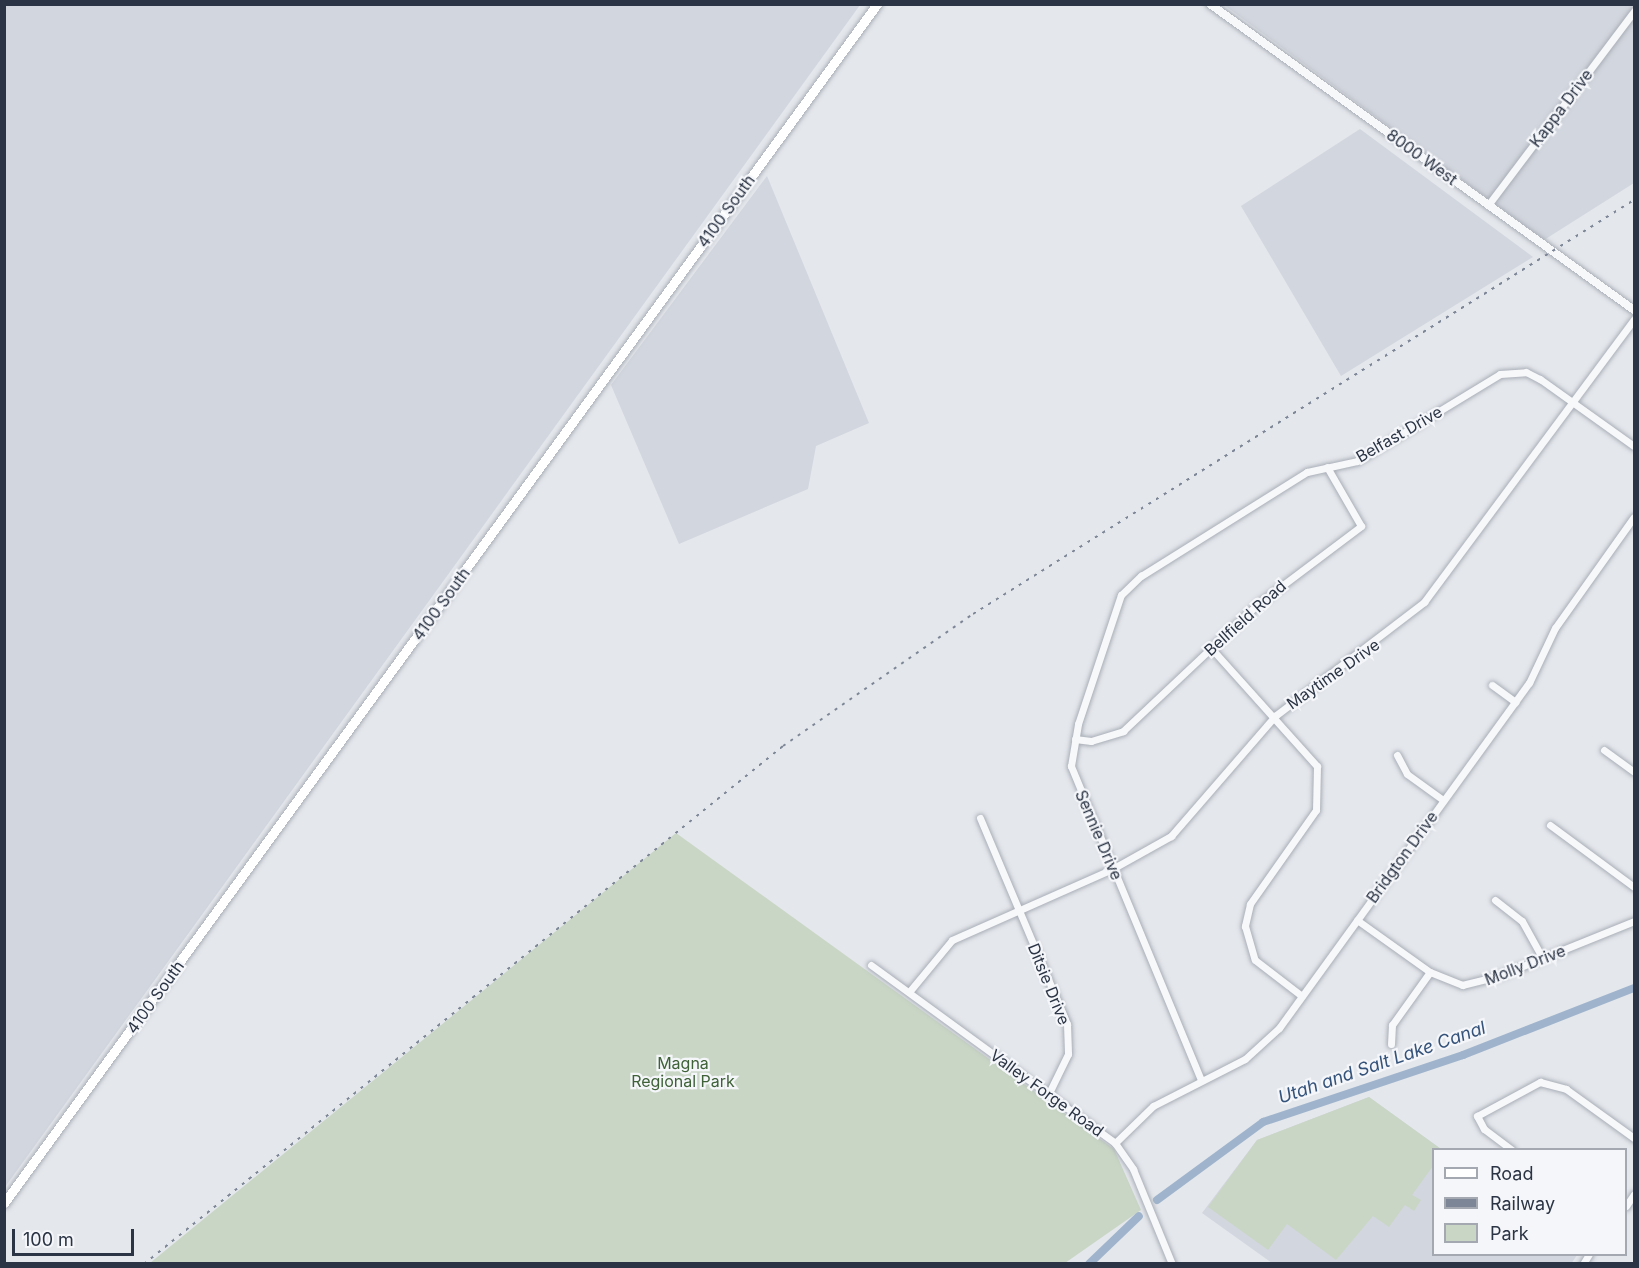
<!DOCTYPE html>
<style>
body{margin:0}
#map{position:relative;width:1639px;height:1268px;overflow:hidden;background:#e4e7ec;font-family:Inter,sans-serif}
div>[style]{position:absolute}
.built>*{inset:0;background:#d2d6de}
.green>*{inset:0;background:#c9d6c5}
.canal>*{height:8px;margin:-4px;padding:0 4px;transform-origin:4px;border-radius:4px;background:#9fb4cc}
.roads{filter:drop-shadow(0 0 2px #a9aeb7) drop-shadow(0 0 2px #a9aeb7)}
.minor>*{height:7px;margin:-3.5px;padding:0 3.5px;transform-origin:3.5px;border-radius:3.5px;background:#f7f8fa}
.tertiary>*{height:8px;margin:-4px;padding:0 4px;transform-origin:4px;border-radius:4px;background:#f7f8fa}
.secondary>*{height:9px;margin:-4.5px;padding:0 4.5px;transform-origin:4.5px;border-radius:4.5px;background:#fff}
.rail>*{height:2px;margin-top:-1px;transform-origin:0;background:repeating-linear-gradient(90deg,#7d8696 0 3px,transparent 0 9px)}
span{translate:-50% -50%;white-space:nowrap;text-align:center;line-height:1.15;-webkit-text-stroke:4.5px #f4f6f9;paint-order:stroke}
.street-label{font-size:16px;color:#2b3445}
.park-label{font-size:16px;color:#3f6138}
.water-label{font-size:18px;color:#34527a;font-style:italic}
.frame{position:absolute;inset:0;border:6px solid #2b3445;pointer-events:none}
.legend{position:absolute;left:1432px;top:1148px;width:195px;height:108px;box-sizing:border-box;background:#f4f6f9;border:2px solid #a4a8b1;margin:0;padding:8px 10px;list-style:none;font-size:18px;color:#2b3445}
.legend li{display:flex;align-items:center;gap:12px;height:30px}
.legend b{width:30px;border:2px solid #a4a8b1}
.scale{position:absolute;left:12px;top:1229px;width:122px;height:27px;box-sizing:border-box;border:3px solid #2b3445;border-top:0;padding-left:8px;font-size:18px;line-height:21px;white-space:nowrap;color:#2b3445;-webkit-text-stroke:4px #f4f6f9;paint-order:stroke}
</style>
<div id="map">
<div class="built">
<div style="clip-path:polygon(5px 4px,860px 5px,5px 1187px,4px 5px)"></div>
<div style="clip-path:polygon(1224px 5px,1634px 5px,1634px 183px,1544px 240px)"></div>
<div style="clip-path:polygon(1360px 129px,1533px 257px,1341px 376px,1241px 206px)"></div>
<div style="clip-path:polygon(767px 176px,869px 423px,816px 446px,808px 489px,679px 544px,611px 385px)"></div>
<div style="clip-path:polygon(1369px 1097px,1441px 1149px,1434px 1150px,1434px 1254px,1577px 1255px,1571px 1264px,1272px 1263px,1202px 1213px,1257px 1140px)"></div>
</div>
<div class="green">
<div style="clip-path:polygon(676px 833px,1114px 1149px,1141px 1210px,1065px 1263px,150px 1263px)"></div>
<div style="clip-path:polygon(1369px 1097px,1441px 1149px,1434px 1150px,1433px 1166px,1412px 1195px,1421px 1200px,1414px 1211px,1405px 1205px,1389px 1227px,1373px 1216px,1336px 1260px,1287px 1224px,1268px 1250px,1208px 1207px,1257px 1140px)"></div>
</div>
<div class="canal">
<div style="left:1157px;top:1200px;width:132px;rotate:-36.3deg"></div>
<div style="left:1263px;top:1122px;width:211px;rotate:-18.5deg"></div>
<div style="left:1463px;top:1055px;width:184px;rotate:-21.4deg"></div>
<div style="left:1089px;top:1264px;width:69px;rotate:-43.8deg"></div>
</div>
<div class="roads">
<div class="minor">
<div style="left:1488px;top:205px;width:243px;rotate:-53deg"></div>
<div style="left:1211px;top:648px;width:159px;rotate:48.1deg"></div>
<div style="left:1317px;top:766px;width:44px;rotate:91.3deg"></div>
<div style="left:1316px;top:810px;width:115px;rotate:125.1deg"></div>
<div style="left:1250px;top:904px;width:23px;rotate:103deg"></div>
<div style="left:1245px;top:926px;width:35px;rotate:74deg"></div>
<div style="left:1255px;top:960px;width:59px;rotate:37.5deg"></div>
<div style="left:1492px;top:685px;width:29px;rotate:36deg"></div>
<div style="left:1075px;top:739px;width:16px;rotate:7deg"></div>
<div style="left:1091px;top:741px;width:34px;rotate:-17deg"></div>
<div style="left:1123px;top:731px;width:187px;rotate:-43.3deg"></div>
<div style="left:1259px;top:603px;width:128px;rotate:-37deg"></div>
<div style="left:1361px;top:526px;width:68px;rotate:-120deg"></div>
<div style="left:1604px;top:750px;width:37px;rotate:36deg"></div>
<div style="left:1397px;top:755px;width:21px;rotate:62deg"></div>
<div style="left:1407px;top:774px;width:44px;rotate:35.8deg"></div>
<div style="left:980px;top:818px;width:224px;rotate:67.1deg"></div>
<div style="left:1067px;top:1024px;width:30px;rotate:88deg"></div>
<div style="left:1068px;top:1054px;width:43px;rotate:116deg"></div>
<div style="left:1550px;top:825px;width:104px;rotate:36.4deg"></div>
<div style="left:1495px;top:900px;width:34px;rotate:38deg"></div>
<div style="left:1522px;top:921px;width:43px;rotate:61.1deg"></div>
<div style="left:1357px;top:920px;width:90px;rotate:35.5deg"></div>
<div style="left:1430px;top:972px;width:35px;rotate:22deg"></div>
<div style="left:1462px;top:985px;width:37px;rotate:-14deg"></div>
<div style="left:1498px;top:976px;width:147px;rotate:-22deg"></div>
<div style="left:871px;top:965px;width:302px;rotate:36.1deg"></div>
<div style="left:1115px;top:1143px;width:32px;rotate:55deg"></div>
<div style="left:1133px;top:1169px;width:103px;rotate:67.7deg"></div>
<div style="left:909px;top:992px;width:67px;rotate:-50.4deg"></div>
<div style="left:952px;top:940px;width:175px;rotate:-23.9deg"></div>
<div style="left:1112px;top:869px;width:68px;rotate:-29.2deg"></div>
<div style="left:1171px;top:836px;width:159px;rotate:-49.1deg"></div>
<div style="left:1275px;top:716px;width:188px;rotate:-37.4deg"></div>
<div style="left:1424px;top:602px;width:352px;rotate:-53.4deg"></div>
<div style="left:1391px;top:1044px;width:19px;rotate:-87deg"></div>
<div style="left:1392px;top:1025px;width:65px;rotate:-54.4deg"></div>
<div style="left:1201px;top:1080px;width:340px;rotate:-112.5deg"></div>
<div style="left:1071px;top:766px;width:43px;rotate:-80.5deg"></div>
<div style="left:1078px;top:724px;width:136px;rotate:-71.6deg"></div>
<div style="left:1121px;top:595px;width:28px;rotate:-44deg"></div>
<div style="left:1141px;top:576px;width:196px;rotate:-32.1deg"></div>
<div style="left:1307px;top:472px;width:51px;rotate:-12.4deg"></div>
<div style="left:1357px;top:461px;width:167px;rotate:-31.3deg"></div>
<div style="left:1500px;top:374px;width:26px;rotate:-4deg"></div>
<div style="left:1526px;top:372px;width:16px;rotate:27deg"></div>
<div style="left:1540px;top:379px;width:115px;rotate:35.5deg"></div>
<div style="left:1115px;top:1143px;width:53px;rotate:-44.2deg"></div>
<div style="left:1153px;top:1106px;width:103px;rotate:-27.1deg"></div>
<div style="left:1245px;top:1059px;width:46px;rotate:-42.4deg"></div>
<div style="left:1279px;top:1028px;width:426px;rotate:-54.1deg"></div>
<div style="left:1529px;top:683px;width:61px;rotate:-64.7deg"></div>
<div style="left:1555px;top:628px;width:136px;rotate:-54.6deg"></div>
<div style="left:1512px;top:1150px;width:35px;rotate:-143deg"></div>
<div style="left:1484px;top:1129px;width:15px;rotate:-118deg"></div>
<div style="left:1477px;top:1116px;width:72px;rotate:-28.4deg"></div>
<div style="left:1540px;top:1082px;width:27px;rotate:15deg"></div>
<div style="left:1566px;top:1089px;width:84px;rotate:35.8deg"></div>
<div style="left:1626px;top:1206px;width:14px;rotate:-56deg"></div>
<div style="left:1583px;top:1264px;width:12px;rotate:-59deg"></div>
</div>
<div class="tertiary">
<div style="left:1210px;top:4px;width:523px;rotate:35.82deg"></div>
</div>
<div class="secondary">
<div style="left:4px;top:1203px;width:1483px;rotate:-53.94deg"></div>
</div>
</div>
<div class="rail">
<div style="left:144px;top:1264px;width:823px;rotate:-39.03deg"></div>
<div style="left:783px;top:746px;width:231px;rotate:-34.8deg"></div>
<div style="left:973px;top:614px;width:780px;rotate:-32.06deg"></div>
</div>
<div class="street-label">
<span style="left:1561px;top:108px;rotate:-53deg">Kappa Drive</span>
<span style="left:1422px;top:157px;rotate:36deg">8000 West</span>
<span style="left:726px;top:211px;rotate:-54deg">4100 South</span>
<span style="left:1399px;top:434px;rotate:-30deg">Belfast Drive</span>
<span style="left:441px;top:604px;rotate:-54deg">4100 South</span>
<span style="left:1245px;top:618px;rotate:-42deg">Bellfield Road</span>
<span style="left:1333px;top:674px;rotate:-35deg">Maytime Drive</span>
<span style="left:1099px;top:835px;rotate:67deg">Sennie Drive</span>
<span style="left:1402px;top:857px;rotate:-54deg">Bridgton Drive</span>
<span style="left:1525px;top:965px;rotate:-21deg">Molly Drive</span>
<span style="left:1049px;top:984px;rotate:68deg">Ditsie Drive</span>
<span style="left:155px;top:997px;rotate:-54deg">4100 South</span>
<span style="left:1047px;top:1093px;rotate:36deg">Valley Forge Road</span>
</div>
<div class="park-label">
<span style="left:683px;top:1072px">Magna<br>Regional Park</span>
</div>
<div class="water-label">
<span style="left:1382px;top:1063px;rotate:-19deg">Utah and Salt Lake Canal</span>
</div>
<div class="frame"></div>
<ul class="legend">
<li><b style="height:8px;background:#fff"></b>Road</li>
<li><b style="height:8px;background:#7d8696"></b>Railway</li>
<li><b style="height:16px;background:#c9d6c5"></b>Park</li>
</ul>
<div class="scale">100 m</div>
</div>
